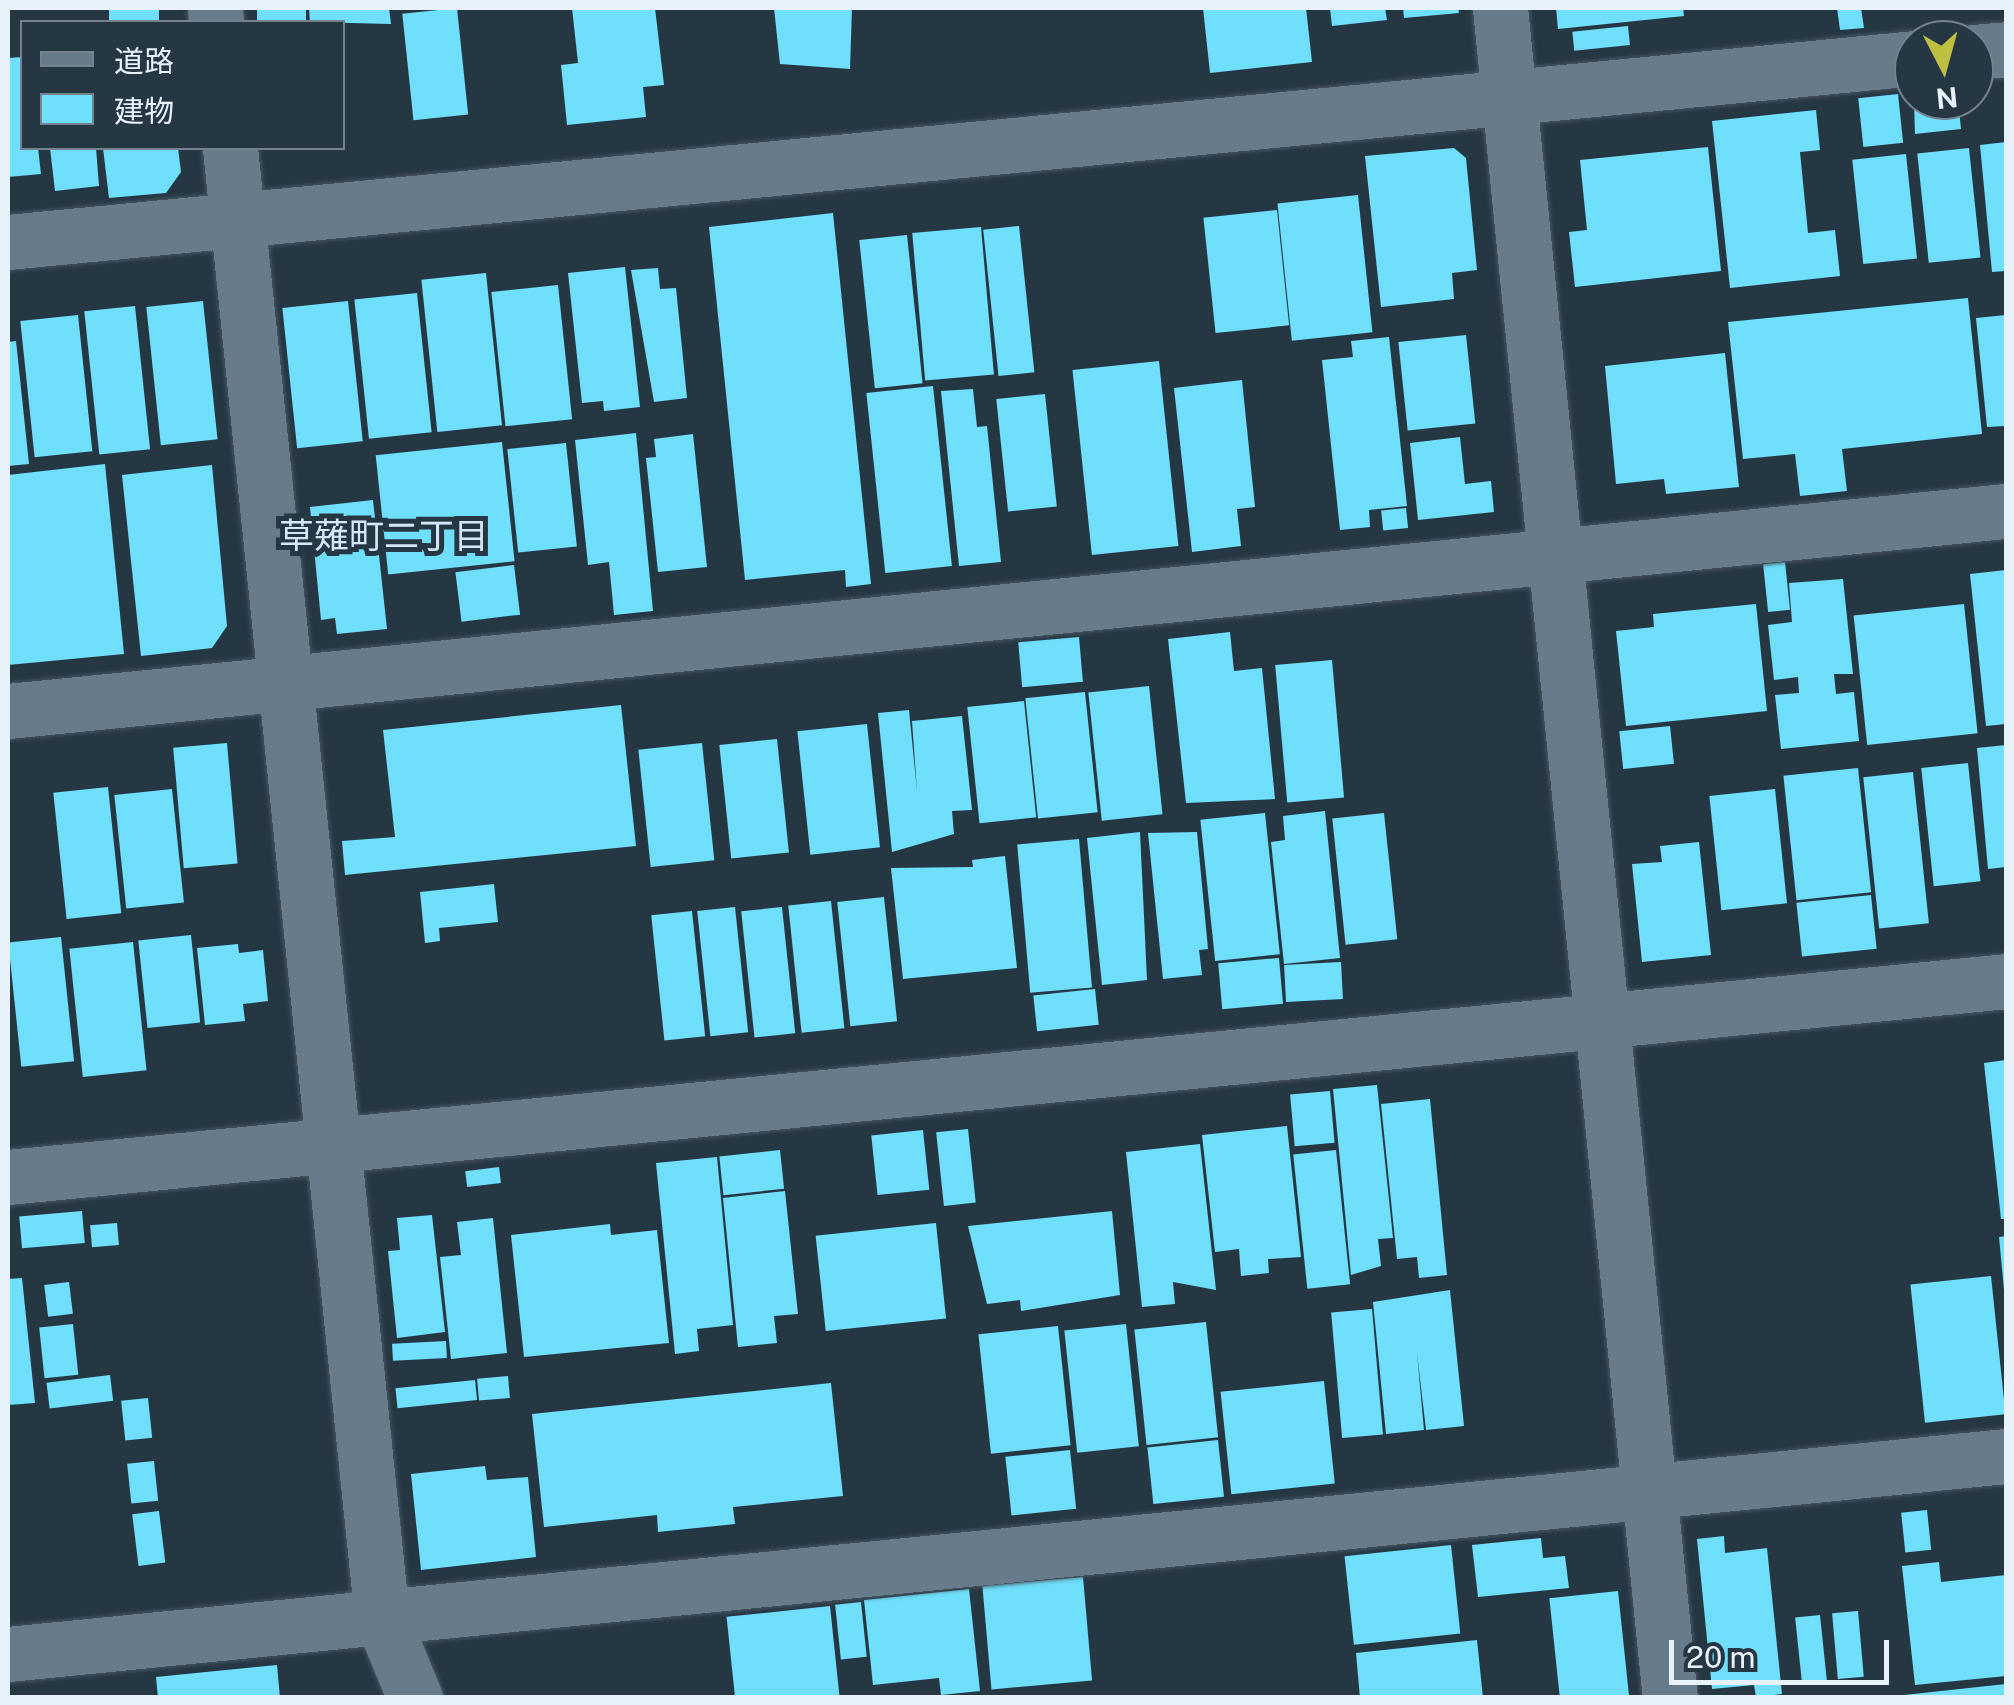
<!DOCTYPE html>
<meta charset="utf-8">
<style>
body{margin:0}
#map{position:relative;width:2014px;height:1705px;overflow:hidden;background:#263744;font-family:"Public Sans","Noto Sans JP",sans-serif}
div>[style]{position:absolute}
.building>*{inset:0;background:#6fdffb;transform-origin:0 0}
.roads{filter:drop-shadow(0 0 2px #475560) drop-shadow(0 0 2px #475560)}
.minor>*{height:55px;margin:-27.5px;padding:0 27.5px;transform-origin:27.5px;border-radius:27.5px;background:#687b8a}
span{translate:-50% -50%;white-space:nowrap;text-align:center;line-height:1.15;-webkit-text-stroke:10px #263744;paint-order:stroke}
.neighbourhood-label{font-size:35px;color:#d3e7f9}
.frame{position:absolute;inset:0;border:10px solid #e8f2fb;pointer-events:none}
.legend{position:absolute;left:20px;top:20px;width:325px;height:130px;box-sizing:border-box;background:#263744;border:2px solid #74828d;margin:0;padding:12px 18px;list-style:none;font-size:30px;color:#e8f2fb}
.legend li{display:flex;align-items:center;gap:20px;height:50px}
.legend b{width:50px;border:2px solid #74828d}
.north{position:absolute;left:1894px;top:20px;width:100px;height:100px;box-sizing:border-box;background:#263744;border:2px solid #74828d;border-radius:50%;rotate:174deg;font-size:28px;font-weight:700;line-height:40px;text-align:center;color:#e8f2fb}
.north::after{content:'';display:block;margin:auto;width:35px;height:45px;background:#bebf42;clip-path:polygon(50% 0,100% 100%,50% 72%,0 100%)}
.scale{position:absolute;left:1669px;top:1640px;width:220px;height:45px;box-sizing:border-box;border:5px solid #e8f2fb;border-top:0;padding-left:12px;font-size:30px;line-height:35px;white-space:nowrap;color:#e8f2fb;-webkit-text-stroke:8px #263744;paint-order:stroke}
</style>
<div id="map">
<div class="building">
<div style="left:109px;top:8px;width:50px;height:14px"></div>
<div style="left:257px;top:8px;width:49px;height:14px"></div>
<div style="clip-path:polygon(309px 8px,389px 8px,391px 24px,310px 22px)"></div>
<div style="left:457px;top:8px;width:107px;height:55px;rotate:84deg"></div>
<div style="clip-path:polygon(572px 8px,655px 8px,664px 85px,643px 87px,646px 117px,567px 125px,561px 65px,578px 63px)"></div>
<div style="clip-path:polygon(774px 8px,852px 8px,850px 69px,780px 64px)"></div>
<div style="clip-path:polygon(1203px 8px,1306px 8px,1312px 62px,1210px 73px)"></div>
<div style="clip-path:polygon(1330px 8px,1385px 8px,1387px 20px,1332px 26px)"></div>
<div style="clip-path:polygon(1403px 8px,1458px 8px,1459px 13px,1404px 18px)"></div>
<div style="clip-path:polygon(1556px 8px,1683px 8px,1684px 16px,1558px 29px)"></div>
<div style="clip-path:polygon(1837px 8px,1861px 8px,1864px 28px,1840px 30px)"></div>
<div style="left:1628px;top:26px;width:19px;height:56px;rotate:84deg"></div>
<div style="clip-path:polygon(22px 57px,22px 148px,38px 148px,41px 174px,8px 177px,8px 58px)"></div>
<div style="left:1898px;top:94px;width:49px;height:40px;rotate:84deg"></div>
<div style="clip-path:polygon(1914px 100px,1958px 100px,1961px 129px,1915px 134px)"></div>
<div style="clip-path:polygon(1816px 110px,1820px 150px,1800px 152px,1808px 233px,1835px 230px,1840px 276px,1730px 288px,1712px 121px)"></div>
<div style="clip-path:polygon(2006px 142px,2006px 271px,1992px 272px,1980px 145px)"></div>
<div style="clip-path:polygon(1708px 147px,1721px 271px,1575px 287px,1569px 232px,1587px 230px,1580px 160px)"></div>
<div style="clip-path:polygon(50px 148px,96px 148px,99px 186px,55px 191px)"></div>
<div style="clip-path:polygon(103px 148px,178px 148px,181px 172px,166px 193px,109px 198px)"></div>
<div style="clip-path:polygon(1454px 148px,1466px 158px,1477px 270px,1452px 273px,1454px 299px,1381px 307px,1365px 156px)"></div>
<div style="left:1969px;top:148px;width:110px;height:52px;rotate:84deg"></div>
<div style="left:1906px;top:154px;width:105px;height:54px;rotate:84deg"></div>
<div style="left:1358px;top:195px;width:138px;height:81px;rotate:84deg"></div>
<div style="left:1277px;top:210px;width:116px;height:74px;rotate:84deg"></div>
<div style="clip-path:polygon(833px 213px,871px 584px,846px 587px,845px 570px,745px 580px,709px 227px)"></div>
<div style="left:1019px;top:226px;width:147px;height:36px;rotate:84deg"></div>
<div style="left:981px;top:227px;width:148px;height:69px;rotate:85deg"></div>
<div style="left:907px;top:235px;width:149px;height:48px;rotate:84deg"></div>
<div style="clip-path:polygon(625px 267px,640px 407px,604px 411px,603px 401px,582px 403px,568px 273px)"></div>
<div style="clip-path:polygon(658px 268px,660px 289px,676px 288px,687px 398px,654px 402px,631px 270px)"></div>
<div style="left:486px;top:273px;width:153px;height:65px;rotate:84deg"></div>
<div style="left:558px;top:285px;width:135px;height:67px;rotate:84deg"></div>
<div style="left:417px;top:293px;width:140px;height:63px;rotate:84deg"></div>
<div style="clip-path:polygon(1968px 298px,1982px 434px,1842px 449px,1847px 491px,1800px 496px,1795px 454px,1743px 459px,1728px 322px)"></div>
<div style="left:203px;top:301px;width:139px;height:57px;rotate:84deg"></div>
<div style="left:348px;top:301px;width:141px;height:66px;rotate:84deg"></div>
<div style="left:135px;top:306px;width:144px;height:51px;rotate:84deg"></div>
<div style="left:78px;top:315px;width:137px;height:58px;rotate:84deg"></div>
<div style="clip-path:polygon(2006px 315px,2006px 426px,1987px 427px,1976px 318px)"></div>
<div style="left:1466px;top:335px;width:89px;height:68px;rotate:84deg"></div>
<div style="clip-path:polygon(1389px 337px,1407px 506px,1369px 510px,1370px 527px,1340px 530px,1322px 360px,1353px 357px,1351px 341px)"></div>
<div style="clip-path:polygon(16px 341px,29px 464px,8px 466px,8px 342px)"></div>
<div style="clip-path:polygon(1725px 353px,1739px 487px,1666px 494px,1664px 479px,1616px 484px,1605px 366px)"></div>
<div style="left:1159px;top:361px;width:186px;height:87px;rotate:84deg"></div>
<div style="clip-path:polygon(1242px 380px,1255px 507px,1237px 509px,1241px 546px,1192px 552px,1174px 388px)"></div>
<div style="left:933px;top:386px;width:181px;height:67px;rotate:84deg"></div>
<div style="clip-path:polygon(973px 389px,977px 427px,987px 426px,1001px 562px,959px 566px,941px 391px)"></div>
<div style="left:1045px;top:394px;width:113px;height:49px;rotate:84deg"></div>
<div style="clip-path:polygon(636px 433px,653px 611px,614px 615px,609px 562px,588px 565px,575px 440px)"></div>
<div style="clip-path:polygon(693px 434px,707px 567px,658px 572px,646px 458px,656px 457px,654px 439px)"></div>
<div style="clip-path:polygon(1460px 437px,1465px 484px,1491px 481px,1494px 512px,1418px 520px,1410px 443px)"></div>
<div style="left:502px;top:442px;width:120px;height:127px;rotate:84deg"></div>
<div style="left:566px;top:443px;width:104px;height:59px;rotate:84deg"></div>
<div style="clip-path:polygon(105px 464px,124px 654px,8px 665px,8px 475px)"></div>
<div style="clip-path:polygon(212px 465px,227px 626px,212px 648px,141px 656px,122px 475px)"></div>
<div style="clip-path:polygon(373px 500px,387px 629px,337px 634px,335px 618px,321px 620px,310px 507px)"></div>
<div style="left:1406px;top:508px;width:20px;height:25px;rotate:84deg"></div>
<div style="left:1785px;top:562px;width:48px;height:22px;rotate:84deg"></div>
<div style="left:514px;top:565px;width:50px;height:59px;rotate:83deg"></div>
<div style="clip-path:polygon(2006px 570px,2006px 724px,1986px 726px,1970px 574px)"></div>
<div style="clip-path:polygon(1843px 579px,1853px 674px,1834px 674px,1836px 694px,1854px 692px,1859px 741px,1781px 749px,1775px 695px,1799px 693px,1798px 677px,1774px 680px,1768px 625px,1792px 622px,1789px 583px)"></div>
<div style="clip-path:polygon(1756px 604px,1767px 711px,1626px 726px,1616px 631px,1654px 627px,1653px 614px)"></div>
<div style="left:1964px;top:604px;width:130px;height:111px;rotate:84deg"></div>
<div style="clip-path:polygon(1230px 632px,1234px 671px,1262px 668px,1275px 799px,1186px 803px,1168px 639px)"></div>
<div style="left:1079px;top:637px;width:45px;height:61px;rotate:85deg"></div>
<div style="left:1332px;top:660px;width:138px;height:57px;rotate:85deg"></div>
<div style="left:1149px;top:686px;width:129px;height:61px;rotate:84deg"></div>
<div style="left:1085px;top:692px;width:121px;height:60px;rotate:84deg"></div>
<div style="left:1024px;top:701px;width:117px;height:57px;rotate:84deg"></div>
<div style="clip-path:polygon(621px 705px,636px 846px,345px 875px,342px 841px,395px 837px,383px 730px)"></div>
<div style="clip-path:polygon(909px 710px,917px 791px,912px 721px,962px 716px,972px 810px,952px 811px,954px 834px,892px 852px,878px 713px)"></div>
<div style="left:867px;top:724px;width:124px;height:70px;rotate:84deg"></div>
<div style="left:1670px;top:726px;width:38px;height:51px;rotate:84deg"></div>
<div style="left:777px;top:739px;width:114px;height:58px;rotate:84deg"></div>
<div style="left:227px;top:743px;width:121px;height:54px;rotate:85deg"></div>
<div style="left:702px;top:743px;width:118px;height:64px;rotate:84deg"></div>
<div style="clip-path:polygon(2006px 745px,2006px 867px,1988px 869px,1977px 748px)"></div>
<div style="left:1968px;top:763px;width:119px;height:47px;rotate:84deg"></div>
<div style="left:1858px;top:768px;width:125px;height:75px;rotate:84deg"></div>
<div style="left:1913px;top:772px;width:152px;height:50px;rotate:84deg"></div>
<div style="left:108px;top:787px;width:127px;height:55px;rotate:84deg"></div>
<div style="left:172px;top:789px;width:114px;height:58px;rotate:84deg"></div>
<div style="left:1775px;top:789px;width:115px;height:66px;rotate:84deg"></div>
<div style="clip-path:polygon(1325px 811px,1340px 958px,1284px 964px,1271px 842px,1285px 840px,1283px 816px)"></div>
<div style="left:1265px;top:813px;width:142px;height:65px;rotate:84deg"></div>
<div style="left:1384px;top:813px;width:127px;height:52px;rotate:84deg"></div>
<div style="clip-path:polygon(1140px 832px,1147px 980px,1102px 985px,1087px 838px)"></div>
<div style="clip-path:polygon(1197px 832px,1208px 949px,1199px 950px,1202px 975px,1163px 979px,1148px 833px)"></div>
<div style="left:1079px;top:839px;width:149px;height:62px;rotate:85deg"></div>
<div style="clip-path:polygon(1699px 842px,1711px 955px,1642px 962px,1632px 864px,1662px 862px,1660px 846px)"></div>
<div style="clip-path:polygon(1005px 856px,1017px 968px,903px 979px,891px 868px,973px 867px,972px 860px)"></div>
<div style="clip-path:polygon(494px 884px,498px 922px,439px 928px,440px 941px,425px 943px,420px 892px)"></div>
<div style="left:1871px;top:895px;width:54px;height:75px;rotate:84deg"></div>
<div style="left:884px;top:897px;width:125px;height:47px;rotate:84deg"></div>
<div style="left:831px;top:901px;width:128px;height:43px;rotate:84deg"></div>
<div style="left:735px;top:907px;width:126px;height:38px;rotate:84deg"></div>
<div style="left:782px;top:907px;width:127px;height:41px;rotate:84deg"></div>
<div style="left:692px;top:911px;width:126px;height:41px;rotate:84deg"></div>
<div style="left:191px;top:935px;width:88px;height:53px;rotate:84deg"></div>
<div style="left:61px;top:937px;width:125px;height:53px;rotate:84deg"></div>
<div style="left:133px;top:942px;width:129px;height:64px;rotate:84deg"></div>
<div style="clip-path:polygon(238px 944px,239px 953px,263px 950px,268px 1001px,243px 1004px,245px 1021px,205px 1025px,197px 948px)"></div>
<div style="left:1279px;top:958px;width:46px;height:61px;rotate:85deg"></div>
<div style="left:1341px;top:962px;width:37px;height:57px;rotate:87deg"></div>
<div style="left:1095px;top:989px;width:36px;height:62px;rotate:84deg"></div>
<div style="clip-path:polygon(2006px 1060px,2006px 1219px,2001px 1219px,1984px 1063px)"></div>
<div style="clip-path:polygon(1377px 1085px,1393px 1238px,1378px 1239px,1381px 1266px,1351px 1275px,1333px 1089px)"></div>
<div style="left:1330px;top:1091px;width:52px;height:40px;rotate:85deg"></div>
<div style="clip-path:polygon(1430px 1099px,1447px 1275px,1419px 1278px,1417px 1257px,1397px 1259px,1381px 1104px)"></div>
<div style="clip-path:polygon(1287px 1126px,1301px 1257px,1268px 1259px,1269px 1273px,1241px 1276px,1239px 1249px,1215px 1252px,1202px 1135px)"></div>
<div style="left:968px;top:1129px;width:74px;height:32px;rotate:84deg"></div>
<div style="left:923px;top:1130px;width:60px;height:52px;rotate:84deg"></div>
<div style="clip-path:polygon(1200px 1144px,1216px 1290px,1173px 1282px,1175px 1304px,1142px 1307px,1126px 1152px)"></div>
<div style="left:780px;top:1150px;width:39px;height:61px;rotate:84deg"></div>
<div style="left:1336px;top:1150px;width:135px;height:43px;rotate:84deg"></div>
<div style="clip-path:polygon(717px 1157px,733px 1325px,697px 1329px,699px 1351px,675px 1354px,656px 1163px)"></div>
<div style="left:499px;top:1167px;width:16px;height:34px;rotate:83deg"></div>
<div style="clip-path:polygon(785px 1191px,798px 1314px,774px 1316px,777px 1343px,738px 1347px,723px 1198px)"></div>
<div style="left:82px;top:1211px;width:32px;height:63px;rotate:85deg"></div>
<div style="clip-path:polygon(1112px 1211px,1120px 1295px,1021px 1311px,1020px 1300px,987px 1304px,968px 1226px)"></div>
<div style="clip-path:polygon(432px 1215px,445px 1332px,397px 1338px,388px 1251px,400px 1250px,397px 1218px)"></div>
<div style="clip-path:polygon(493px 1218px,507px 1353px,451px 1359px,440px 1257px,461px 1255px,457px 1222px)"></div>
<div style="left:117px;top:1223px;width:22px;height:27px;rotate:85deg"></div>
<div style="left:936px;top:1223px;width:96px;height:121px;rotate:84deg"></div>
<div style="clip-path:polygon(610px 1224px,611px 1235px,657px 1230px,669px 1343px,524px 1357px,511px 1235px)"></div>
<div style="clip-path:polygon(2006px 1236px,2006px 1289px,2004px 1290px,1999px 1237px)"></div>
<div style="left:1991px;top:1276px;width:139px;height:81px;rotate:84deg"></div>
<div style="clip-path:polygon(22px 1278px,35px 1403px,8px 1405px,8px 1279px)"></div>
<div style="left:69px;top:1282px;width:32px;height:25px;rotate:83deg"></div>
<div style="clip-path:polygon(1450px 1290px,1464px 1426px,1426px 1430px,1417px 1353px,1424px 1430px,1386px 1434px,1373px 1302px)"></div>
<div style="left:1372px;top:1309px;width:126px;height:41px;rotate:85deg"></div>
<div style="left:1206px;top:1322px;width:116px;height:72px;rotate:84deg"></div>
<div style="left:73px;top:1324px;width:51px;height:34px;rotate:84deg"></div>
<div style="left:1126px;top:1324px;width:123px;height:62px;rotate:84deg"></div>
<div style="left:1058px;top:1326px;width:120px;height:80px;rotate:84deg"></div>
<div style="left:446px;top:1341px;width:17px;height:54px;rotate:87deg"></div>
<div style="left:110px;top:1375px;width:26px;height:64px;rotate:83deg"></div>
<div style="left:508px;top:1376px;width:22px;height:31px;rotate:85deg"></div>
<div style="left:475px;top:1380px;width:20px;height:80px;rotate:84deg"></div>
<div style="left:1324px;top:1381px;width:103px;height:104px;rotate:84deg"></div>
<div style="clip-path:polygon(831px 1383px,843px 1496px,733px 1507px,735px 1524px,658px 1532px,657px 1515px,544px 1527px,532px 1414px)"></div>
<div style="left:148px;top:1398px;width:40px;height:27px;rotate:84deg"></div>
<div style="left:1218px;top:1440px;width:57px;height:71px;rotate:84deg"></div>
<div style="left:1070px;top:1450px;width:59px;height:65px;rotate:84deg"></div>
<div style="left:154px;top:1461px;width:40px;height:27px;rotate:84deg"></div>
<div style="clip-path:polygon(485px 1466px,487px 1480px,528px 1477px,536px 1557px,421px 1570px,411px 1474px)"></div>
<div style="left:1927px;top:1510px;width:40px;height:26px;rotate:84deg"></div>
<div style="left:159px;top:1511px;width:52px;height:27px;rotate:83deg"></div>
<div style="clip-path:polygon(1724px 1536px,1725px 1553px,1767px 1548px,1782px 1694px,1756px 1697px,1754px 1685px,1712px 1689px,1697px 1539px)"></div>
<div style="clip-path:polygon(1541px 1538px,1543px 1558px,1565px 1556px,1569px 1588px,1478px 1597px,1472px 1545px)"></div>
<div style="left:1451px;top:1545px;width:89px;height:107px;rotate:84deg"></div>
<div style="clip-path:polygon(1939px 1562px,1941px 1582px,2006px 1575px,2006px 1676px,1915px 1685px,1902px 1566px)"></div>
<div style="left:1083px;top:1577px;width:104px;height:101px;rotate:85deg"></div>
<div style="clip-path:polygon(969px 1589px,980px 1691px,941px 1695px,939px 1678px,873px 1685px,864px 1600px)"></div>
<div style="left:1618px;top:1591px;width:108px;height:69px;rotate:84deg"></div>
<div style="left:861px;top:1602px;width:55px;height:26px;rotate:84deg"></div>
<div style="left:830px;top:1606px;width:92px;height:104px;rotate:84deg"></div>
<div style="left:1858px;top:1611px;width:66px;height:26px;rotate:85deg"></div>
<div style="left:1820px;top:1615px;width:66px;height:25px;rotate:84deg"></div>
<div style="clip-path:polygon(1477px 1640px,1483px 1698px,1360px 1698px,1356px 1653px)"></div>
<div style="clip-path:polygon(277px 1665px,280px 1698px,158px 1698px,156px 1677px)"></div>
<div style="clip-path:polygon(2006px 1684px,2006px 1698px,1904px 1698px,1904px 1695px)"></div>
</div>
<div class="roads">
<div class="minor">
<div style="left:215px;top:8px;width:14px;rotate:86deg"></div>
<div style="left:1500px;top:8px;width:1699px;rotate:84.26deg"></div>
<div style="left:1974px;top:52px;width:32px;rotate:-5deg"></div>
<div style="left:230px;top:148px;width:1478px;rotate:84.1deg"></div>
<div style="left:382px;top:1618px;width:87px;rotate:67.6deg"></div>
<div style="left:8px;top:242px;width:1915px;rotate:-5.51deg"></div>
<div style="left:8px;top:711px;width:2008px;rotate:-5.72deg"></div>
<div style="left:8px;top:1177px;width:2008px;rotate:-5.6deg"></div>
<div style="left:8px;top:1654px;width:2008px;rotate:-5.66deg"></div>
</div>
</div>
<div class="neighbourhood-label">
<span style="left:384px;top:536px">草薙町二丁目</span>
</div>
<div class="frame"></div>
<ul class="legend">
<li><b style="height:12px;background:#687b8a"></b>道路</li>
<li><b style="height:28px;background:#6fdffb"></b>建物</li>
</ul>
<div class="north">N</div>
<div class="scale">20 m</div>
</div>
